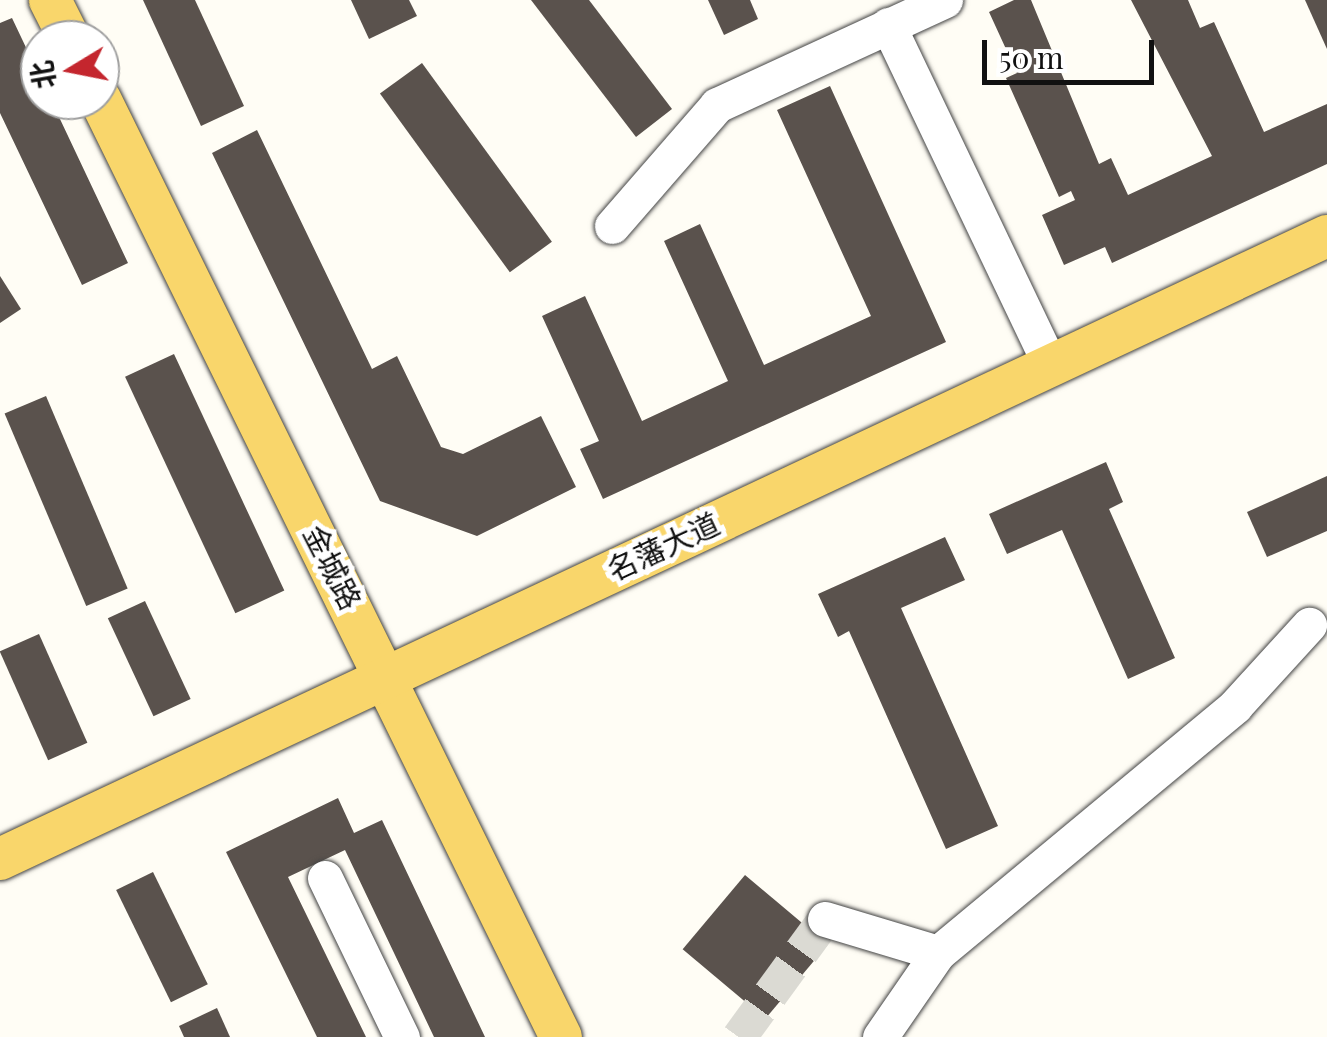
<!DOCTYPE html>
<meta charset="utf-8">
<style>
body{margin:0}
#map{position:relative;width:1327px;height:1037px;overflow:hidden;background:#fffdf5;font-family:"Playfair Display","Noto Sans SC",serif}
div>[style]{position:absolute}
.building>*{inset:0;background:#5a524d;transform-origin:0 0}
.minor-tunnel>*{height:35px;margin-top:-17.5px;transform-origin:0;background:repeating-linear-gradient(90deg,#dbdad3 0 35px,transparent 0 53px)}
.roads{filter:drop-shadow(0 0 2px #444) drop-shadow(0 0 2px #444)}
.minor>*{height:35px;margin:-17.5px;padding:0 17.5px;transform-origin:17.5px;border-radius:17.5px;background:#fff}
.major>*{height:42px;margin:-21px;padding:0 21px;transform-origin:21px;border-radius:21px;background:#f9d66b}
span{translate:-50% -50%;white-space:nowrap;text-align:center;line-height:1.15;-webkit-text-stroke:10px #fff;paint-order:stroke}
.street-label{font-size:30px;color:#111}
.north{position:absolute;left:20px;top:20px;width:100px;height:100px;box-sizing:border-box;background:#fff;border:2px solid #a0a0a0;border-radius:50%;rotate:260deg;font-size:28px;font-weight:700;line-height:40px;text-align:center;color:#111}
.north::after{content:'';display:block;margin:auto;width:35px;height:45px;background:#c4262e;clip-path:polygon(50% 0,100% 100%,50% 72%,0 100%)}
.scale{position:absolute;left:982px;top:40px;width:172px;height:45px;box-sizing:border-box;border:5px solid #111;border-top:0;padding-left:12px;font-size:30px;line-height:35px;white-space:nowrap;color:#111;-webkit-text-stroke:8px #fff;paint-order:stroke}
</style>
<div id="map">
<div class="building">
<div style="clip-path:polygon(143px 0,195px 0,244px 106px,201px 126px)"></div>
<div style="clip-path:polygon(351px 0,409px 0,417px 16px,369px 39px)"></div>
<div style="clip-path:polygon(531px 0,589px 0,672px 109px,636px 137px)"></div>
<div style="clip-path:polygon(708px 0,750px 0,758px 19px,724px 35px)"></div>
<div style="clip-path:polygon(1014px 0,1031px 0,1099px 164px,1111px 158px,1128px 195px,1212px 156px,1131px 0,1188px 0,1200px 28px,1214px 22px,1264px 132px,1327px 104px,1327px 164px,1112px 263px,1105px 247px,1064px 265px,1042px 215px,1075px 200px,1071px 191px,1059px 197px,1006px 78px,1017px 73px,989px 12px)"></div>
<div style="clip-path:polygon(1305px 0,1327px 0,1327px 49px)"></div>
<div style="clip-path:polygon(12px 18px,40px 77px,40px 100px,51px 100px,128px 263px,82px 285px,0 113px,0 23px)"></div>
<div style="left:422px;top:63px;width:221px;height:52px;rotate:54deg"></div>
<div style="clip-path:polygon(830px 86px,946px 342px,603px 499px,580px 449px,599px 441px,542px 316px,585px 296px,642px 421px,728px 381px,664px 241px,700px 224px,764px 365px,871px 316px,777px 110px)"></div>
<div style="clip-path:polygon(257px 130px,372px 369px,397px 356px,441px 447px,463px 454px,541px 416px,576px 487px,477px 536px,380px 501px,212px 153px)"></div>
<div style="clip-path:polygon(0 276px,21px 309px,0 323px)"></div>
<div style="left:174px;top:354px;width:261px;height:54px;rotate:65deg"></div>
<div style="left:46px;top:396px;width:209px;height:45px;rotate:67deg"></div>
<div style="clip-path:polygon(1106px 462px,1123px 502px,1109px 509px,1175px 658px,1128px 679px,1062px 530px,1007px 554px,989px 514px)"></div>
<div style="clip-path:polygon(1327px 476px,1327px 531px,1267px 557px,1247px 512px)"></div>
<div style="clip-path:polygon(945px 537px,965px 580px,901px 608px,998px 826px,946px 849px,849px 631px,838px 637px,818px 594px)"></div>
<div style="left:145px;top:601px;width:108px;height:41px;rotate:65deg"></div>
<div style="left:39px;top:634px;width:119px;height:43px;rotate:66deg"></div>
<div style="clip-path:polygon(338px 798px,354px 833px,382px 820px,485px 1037px,434px 1037px,345px 850px,288px 877px,366px 1037px,317px 1037px,226px 852px)"></div>
<div style="left:153px;top:872px;width:125px;height:41px;rotate:64deg"></div>
<div style="left:745px;top:875px;width:108px;height:97px;rotate:40deg"></div>
<div style="clip-path:polygon(217px 1008px,230px 1037px,184px 1037px,179px 1026px)"></div>
</div>
<div class="minor-tunnel">
<div style="left:739px;top:1037px;width:146px;rotate:-53.9deg"></div>
</div>
<div class="roads">
<div class="minor">
<div style="left:888px;top:25px;width:377px;rotate:64.5deg"></div>
<div style="left:612px;top:226px;width:160px;rotate:-49deg"></div>
<div style="left:717px;top:105px;width:251px;rotate:-24.7deg"></div>
<div style="left:325px;top:878px;width:177px;rotate:64.2deg"></div>
<div style="left:825px;top:919px;width:118px;rotate:16.7deg"></div>
<div style="left:880px;top:1037px;width:102px;rotate:-55.4deg"></div>
<div style="left:938px;top:953px;width:386px;rotate:-39.7deg"></div>
<div style="left:1235px;top:706px;width:110px;rotate:-47.6deg"></div>
</div>
<div class="major">
<div style="left:50px;top:0;width:45px;rotate:63.4deg"></div>
<div style="left:100px;top:99px;width:1045px;rotate:63.83deg"></div>
<div style="left:0;top:859px;width:1466px;rotate:-25.15deg"></div>
</div>
</div>
<div class="street-label">
<span style="left:663px;top:546px;rotate:-25deg">名藩大道</span>
<span style="left:333px;top:567px;rotate:63deg">金城路</span>
</div>
<div class="north">北</div>
<div class="scale">50 m</div>
</div>
